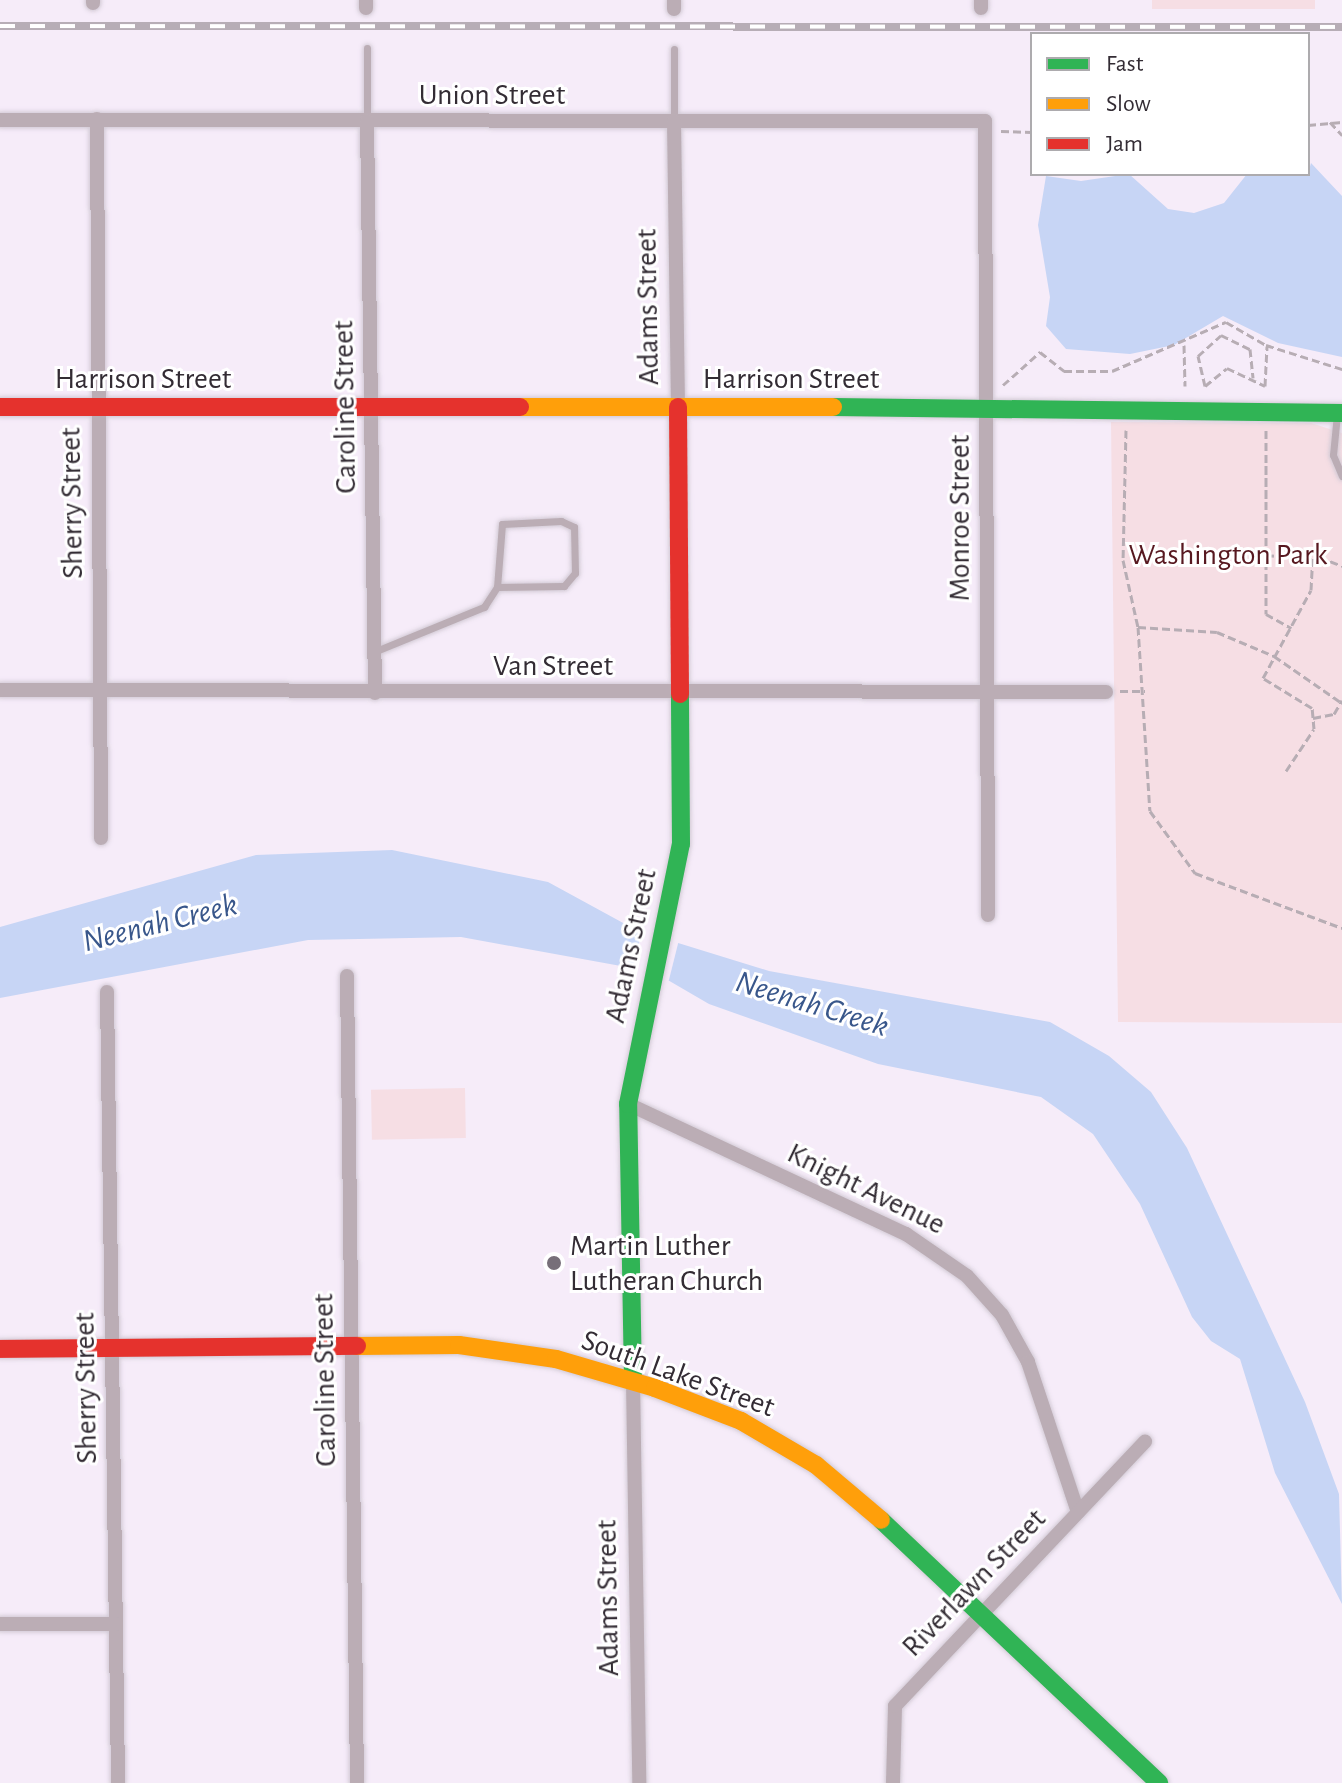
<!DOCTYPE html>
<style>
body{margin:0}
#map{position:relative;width:1342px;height:1783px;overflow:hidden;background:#f6ecf9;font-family:"Alegreya Sans",sans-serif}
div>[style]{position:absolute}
.green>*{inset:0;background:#f6dee4;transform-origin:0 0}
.water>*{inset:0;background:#c7d5f5}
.pier>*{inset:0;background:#f6ecf9;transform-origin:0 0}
.path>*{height:3px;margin-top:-1.5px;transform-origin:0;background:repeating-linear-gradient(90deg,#b7adb4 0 8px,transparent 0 12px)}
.roads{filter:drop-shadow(0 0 2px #d2cad5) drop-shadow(0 0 2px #d2cad5)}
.lane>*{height:7px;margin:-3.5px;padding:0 3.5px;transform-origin:3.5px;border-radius:3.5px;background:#bbadb5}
.street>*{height:14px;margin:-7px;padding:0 7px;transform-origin:7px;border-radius:7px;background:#bbadb5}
.fast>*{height:18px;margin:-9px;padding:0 9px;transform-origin:9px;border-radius:9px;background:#30b455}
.slow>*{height:18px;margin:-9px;padding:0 9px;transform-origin:9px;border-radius:9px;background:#ff9f0a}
.jam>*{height:18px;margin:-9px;padding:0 9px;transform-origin:9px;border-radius:9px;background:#e5322d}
.rail>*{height:8px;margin-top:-4px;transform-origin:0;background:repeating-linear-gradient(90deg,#fff 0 15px,#b7adb6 0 30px);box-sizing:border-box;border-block:2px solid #b7adb6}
.dots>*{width:22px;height:22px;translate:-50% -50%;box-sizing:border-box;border:4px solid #fff;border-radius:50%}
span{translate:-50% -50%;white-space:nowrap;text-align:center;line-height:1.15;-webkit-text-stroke:6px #fff;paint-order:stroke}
.street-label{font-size:30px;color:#332c34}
.park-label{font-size:30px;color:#571820}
.poi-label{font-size:30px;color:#332c34}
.left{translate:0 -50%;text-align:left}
.water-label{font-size:32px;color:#39578b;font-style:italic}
.legend{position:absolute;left:1030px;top:32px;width:280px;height:144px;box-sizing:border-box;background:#fff;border:2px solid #adabae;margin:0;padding:10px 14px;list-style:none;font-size:24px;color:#332c34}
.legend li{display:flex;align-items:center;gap:16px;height:40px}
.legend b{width:40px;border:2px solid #adabae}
</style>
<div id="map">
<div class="green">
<div style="left:1152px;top:0;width:163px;height:9px"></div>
<div style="clip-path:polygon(1111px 422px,1311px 423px,1342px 433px,1342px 1023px,1118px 1022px)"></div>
<div style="left:465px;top:1088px;width:50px;height:94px;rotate:89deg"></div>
</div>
<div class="water">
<div style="clip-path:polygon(1311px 163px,1342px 196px,1342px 357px,1278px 343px,1223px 316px,1174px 345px,1130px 354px,1066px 349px,1046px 326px,1050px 297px,1038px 225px,1046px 176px,1081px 181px,1129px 174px,1168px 209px,1194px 213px,1224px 203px,1247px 174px,1308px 174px)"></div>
<div style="clip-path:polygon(392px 850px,548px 882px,636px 930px,769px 971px,1050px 1022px,1109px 1056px,1151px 1092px,1187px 1148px,1305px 1402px,1339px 1494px,1342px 1604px,1275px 1473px,1240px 1359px,1211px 1341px,1192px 1317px,1140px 1204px,1093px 1134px,1041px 1097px,878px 1064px,709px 1004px,654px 972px,461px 937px,308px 940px,0 998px,0 927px,256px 855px)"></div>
</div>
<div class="pier">
<div style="left:643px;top:927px;width:38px;height:46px;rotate:14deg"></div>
</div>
<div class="path">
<div style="left:1330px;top:122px;width:18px;rotate:47deg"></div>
<div style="left:1308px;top:125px;width:34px;rotate:-5deg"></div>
<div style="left:1001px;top:131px;width:31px;rotate:2deg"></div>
<div style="left:1184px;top:345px;width:41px;rotate:88.6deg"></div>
<div style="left:1003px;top:385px;width:50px;rotate:-41.7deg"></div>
<div style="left:1040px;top:352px;width:31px;rotate:38deg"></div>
<div style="left:1064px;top:371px;width:48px"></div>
<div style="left:1112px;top:371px;width:124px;rotate:-23.3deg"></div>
<div style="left:1226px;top:322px;width:46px;rotate:29.9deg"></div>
<div style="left:1266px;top:345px;width:80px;rotate:17.5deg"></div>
<div style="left:1205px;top:386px;width:31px;rotate:-103deg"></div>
<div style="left:1198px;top:356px;width:31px;rotate:-42deg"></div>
<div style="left:1221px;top:335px;width:32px;rotate:26deg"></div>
<div style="left:1250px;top:349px;width:29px;rotate:84deg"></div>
<div style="left:1205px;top:386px;width:28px;rotate:-39deg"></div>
<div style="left:1227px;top:368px;width:42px;rotate:25.3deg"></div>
<div style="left:1265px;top:386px;width:40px;rotate:-87.1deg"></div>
<div style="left:1126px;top:430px;width:130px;rotate:91.3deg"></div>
<div style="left:1123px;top:560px;width:69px;rotate:77.4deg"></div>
<div style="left:1138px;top:627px;width:184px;rotate:86.3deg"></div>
<div style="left:1150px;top:811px;width:77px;rotate:54deg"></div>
<div style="left:1195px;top:873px;width:157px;rotate:20.5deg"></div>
<div style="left:1266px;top:430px;width:184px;rotate:90deg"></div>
<div style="left:1266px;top:614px;width:29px;rotate:29deg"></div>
<div style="left:1254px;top:555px;width:65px;rotate:1.8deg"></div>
<div style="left:1319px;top:557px;width:25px;rotate:21deg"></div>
<div style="left:1138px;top:627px;width:79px;rotate:3.6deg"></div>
<div style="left:1217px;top:632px;width:62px;rotate:22.8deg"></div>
<div style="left:1274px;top:656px;width:83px;rotate:34.7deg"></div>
<div style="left:1120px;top:691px;width:25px"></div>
<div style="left:1313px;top:718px;width:21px;rotate:-11deg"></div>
<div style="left:1334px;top:714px;width:16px;rotate:-60deg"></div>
<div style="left:1286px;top:771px;width:50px;rotate:-56.3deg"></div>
<div style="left:1314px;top:729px;width:21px;rotate:-95deg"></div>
<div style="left:1312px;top:708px;width:57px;rotate:-148.5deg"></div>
<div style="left:1263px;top:678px;width:100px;rotate:-61.4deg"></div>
<div style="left:1311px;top:590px;width:34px;rotate:-87deg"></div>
</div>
<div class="roads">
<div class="lane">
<div style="left:367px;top:48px;width:73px;rotate:90deg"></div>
<div style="left:674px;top:49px;width:72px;rotate:90deg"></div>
<div style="left:1337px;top:414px;width:41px;rotate:95.6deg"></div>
<div style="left:1333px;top:455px;width:23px;rotate:67deg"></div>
<div style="left:376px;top:651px;width:117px;rotate:-22.2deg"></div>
<div style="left:484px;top:607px;width:24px;rotate:-57deg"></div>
<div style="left:497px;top:587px;width:67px;rotate:-0.9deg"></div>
<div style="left:564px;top:586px;width:17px;rotate:-50deg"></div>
<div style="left:575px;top:573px;width:46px;rotate:-91.2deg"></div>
<div style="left:574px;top:527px;width:14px;rotate:-155deg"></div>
<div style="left:561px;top:521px;width:59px;rotate:177.1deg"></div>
<div style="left:502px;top:524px;width:63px;rotate:94.5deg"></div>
</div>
<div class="street">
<div style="left:93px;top:0;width:3px;rotate:90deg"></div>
<div style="left:674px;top:0;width:9px;rotate:90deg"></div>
<div style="left:981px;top:0;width:8px;rotate:90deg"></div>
<div style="left:366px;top:8px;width:8px;rotate:-90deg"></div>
<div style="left:97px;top:119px;width:719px;rotate:89.68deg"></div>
<div style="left:0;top:120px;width:985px;rotate:0.06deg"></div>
<div style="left:985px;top:121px;width:794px;rotate:89.78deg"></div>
<div style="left:367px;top:121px;width:572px;rotate:89.2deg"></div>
<div style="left:674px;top:121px;width:286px;rotate:89.2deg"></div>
<div style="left:0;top:690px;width:1106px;rotate:0.1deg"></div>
<div style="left:347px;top:976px;width:807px;rotate:89.29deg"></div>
<div style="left:107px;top:992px;width:791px;rotate:89.2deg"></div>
<div style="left:628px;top:1104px;width:307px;rotate:25.1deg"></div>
<div style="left:906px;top:1234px;width:74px;rotate:34.5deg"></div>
<div style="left:967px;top:1276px;width:52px;rotate:48.1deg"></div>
<div style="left:1002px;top:1315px;width:54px;rotate:61deg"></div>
<div style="left:1028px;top:1362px;width:158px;rotate:71.6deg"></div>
<div style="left:633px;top:1380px;width:403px;rotate:89.1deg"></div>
<div style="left:0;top:1624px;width:116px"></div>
<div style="left:893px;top:1783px;width:77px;rotate:-88.5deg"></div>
<div style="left:895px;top:1706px;width:364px;rotate:-46.6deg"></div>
</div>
<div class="fast">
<div style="left:833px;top:407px;width:509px;rotate:0.68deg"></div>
<div style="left:633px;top:1380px;width:276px;rotate:-91deg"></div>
<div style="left:628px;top:1104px;width:265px;rotate:-78.5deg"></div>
<div style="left:681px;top:844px;width:150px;rotate:-90.4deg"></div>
<div style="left:881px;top:1520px;width:383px;rotate:43.4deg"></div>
</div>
<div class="slow">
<div style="left:520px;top:407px;width:313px"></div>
<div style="left:357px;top:1346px;width:102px;rotate:-0.6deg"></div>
<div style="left:459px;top:1345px;width:98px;rotate:8.2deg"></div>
<div style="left:556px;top:1359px;width:103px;rotate:16.3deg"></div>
<div style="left:655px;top:1388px;width:92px;rotate:21deg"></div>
<div style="left:741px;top:1421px;width:87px;rotate:30.4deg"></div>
<div style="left:816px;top:1465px;width:85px;rotate:40.2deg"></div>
</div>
<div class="jam">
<div style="left:0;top:407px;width:520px"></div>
<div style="left:678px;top:407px;width:287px;rotate:89.6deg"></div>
<div style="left:0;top:1349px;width:357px;rotate:-0.5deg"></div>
</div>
</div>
<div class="rail">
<div style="left:0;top:26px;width:1342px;rotate:0.04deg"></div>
</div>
<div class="dots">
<div style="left:554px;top:1263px;background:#776f79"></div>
</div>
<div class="street-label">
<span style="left:492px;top:95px">Union Street</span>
<span style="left:648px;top:307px;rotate:-91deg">Adams Street</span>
<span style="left:143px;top:379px">Harrison Street</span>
<span style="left:791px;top:379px">Harrison Street</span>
<span style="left:345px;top:407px;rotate:-91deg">Caroline Street</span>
<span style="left:72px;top:503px;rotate:-91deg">Sherry Street</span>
<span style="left:960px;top:518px;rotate:-90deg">Monroe Street</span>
<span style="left:553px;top:666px">Van Street</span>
<span style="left:631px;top:946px;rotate:-78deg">Adams Street</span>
<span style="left:866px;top:1189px;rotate:26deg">Knight Avenue</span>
<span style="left:678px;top:1374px;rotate:20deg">South Lake Street</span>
<span style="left:325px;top:1380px;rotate:-91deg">Caroline Street</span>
<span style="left:86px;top:1388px;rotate:-91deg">Sherry Street</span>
<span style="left:974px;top:1583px;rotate:-46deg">Riverlawn Street</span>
<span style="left:608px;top:1598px;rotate:-91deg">Adams Street</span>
</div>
<div class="park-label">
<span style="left:1228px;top:555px">Washington Park</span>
</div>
<div class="poi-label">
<span class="left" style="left:570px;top:1263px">Martin Luther<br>Lutheran Church</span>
</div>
<div class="water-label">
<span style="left:160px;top:923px;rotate:-14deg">Neenah Creek</span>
<span style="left:812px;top:1004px;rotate:17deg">Neenah Creek</span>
</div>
<ul class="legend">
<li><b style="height:10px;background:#30b455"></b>Fast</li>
<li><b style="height:10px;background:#ff9f0a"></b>Slow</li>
<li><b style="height:10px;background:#e5322d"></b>Jam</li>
</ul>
</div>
